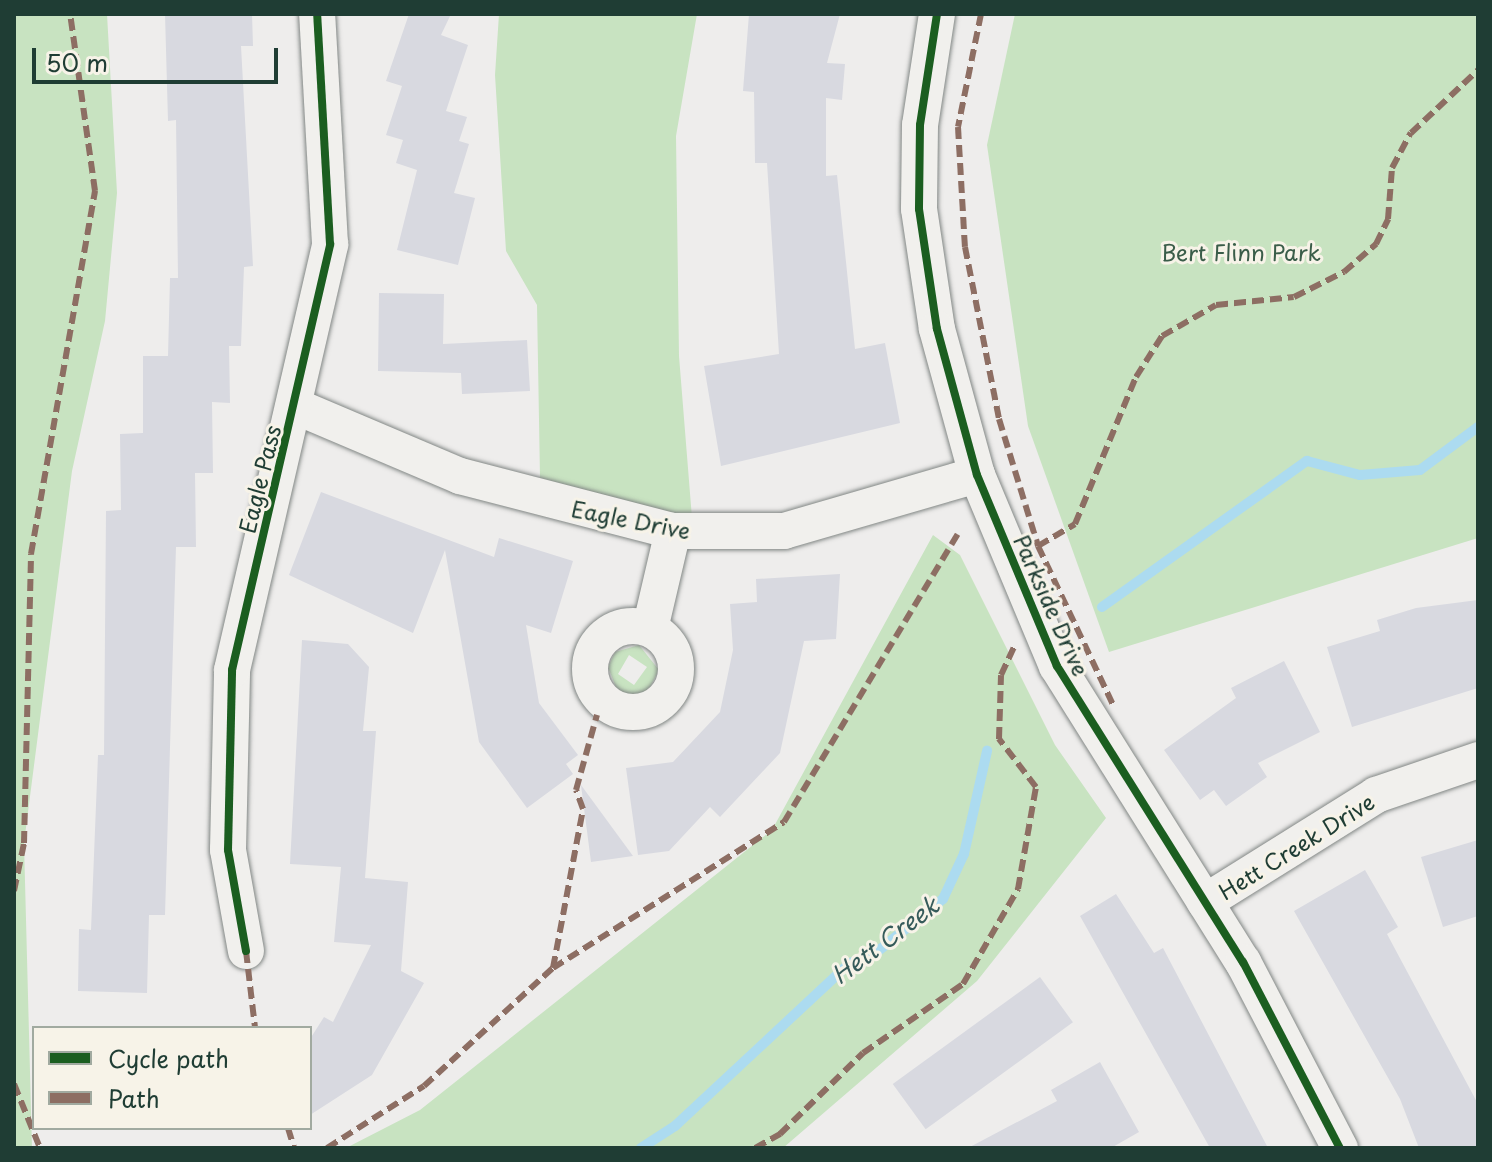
<!DOCTYPE html>
<style>
body{margin:0}
#map{position:relative;width:1492px;height:1162px;overflow:hidden;background:#eeedec;font-family:"Playpen Sans",sans-serif}
div>[style]{position:absolute}
.green>*{inset:0;background:#c8e3c1}
.stream>*{height:10px;margin:-5px;padding:0 5px;transform-origin:5px;border-radius:5px;background:#acdbf0}
.building>*{inset:0;background:#d8d9e0;transform-origin:0 0}
.roads{filter:drop-shadow(0 0 2px #828785) drop-shadow(0 0 2px #828785)}
.minor>*{height:36px;margin:-18px;padding:0 18px;transform-origin:18px;border-radius:18px;background:#f1f0ed}
.minor>.ring{margin:-18px;padding:0;box-sizing:content-box;background:none;border:36px solid #f1f0ed;border-radius:50%}
.quiet>*{height:6px;margin-top:-3px;transform-origin:0;background:repeating-linear-gradient(90deg,#8d6e63 0 12px,transparent 0 18px)}
.cycleway>*{height:8px;margin:-4px;padding:0 4px;transform-origin:4px;border-radius:4px;background:#1b5e20}
span{translate:-50% -50%;white-space:nowrap;text-align:center;line-height:1.15;-webkit-text-stroke:6px #f7f3e8;paint-order:stroke}
.park-label{font-size:22px;color:#3a5d49}
.street-label{font-size:22px;color:#1f3d34}
.water-label{font-size:24px;color:#365b5a;font-style:italic}
.frame{position:absolute;inset:0;border:16px solid #1f3d34;pointer-events:none}
.legend{position:absolute;left:32px;top:1026px;width:280px;height:104px;box-sizing:border-box;background:#f7f3e8;border:2px solid #a1aaa0;margin:0;padding:10px 14px;list-style:none;font-size:24px;color:#1f3d34}
.legend li{display:flex;align-items:center;gap:16px;height:40px}
.legend b{width:40px;border:2px solid #a1aaa0}
.scale{position:absolute;left:32px;top:48px;width:246px;height:36px;box-sizing:border-box;border:4px solid #1f3d34;border-top:0;padding-left:10px;font-size:24px;line-height:28px;white-space:nowrap;color:#1f3d34;-webkit-text-stroke:6px #f7f3e8;paint-order:stroke}
</style>
<div id="map">
<div class="green">
<div style="clip-path:polygon(14px 14px,107px 14px,117px 193px,105px 321px,72px 471px,24px 843px,32px 1148px,14px 1148px)"></div>
<div style="clip-path:polygon(499px 14px,697px 14px,676px 136px,679px 356px,692px 518px,540px 478px,537px 305px,506px 251px,495px 75px)"></div>
<div style="clip-path:polygon(1015px 14px,1478px 14px,1478px 538px,1109px 652px,1028px 426px,987px 145px)"></div>
<div style="clip-path:polygon(933px 535px,960px 555px,1055px 745px,1106px 818px,977px 981px,783px 1148px,346px 1148px,420px 1110px,772px 830px)"></div>
<div style="clip-path:polygon(evenodd,639px 645px,659px 670px,648px 691px,632px 696px,617px 690px,608px 667px,615px 652px,639px 645px,629px 655px,647px 667px,634px 685px,618px 674px,629px 655px)"></div>
</div>
<div class="stream">
<div style="left:1102px;top:607px;width:252px;rotate:-35.5deg"></div>
<div style="left:1307px;top:461px;width:55px;rotate:14.8deg"></div>
<div style="left:1360px;top:475px;width:60px;rotate:-4.8deg"></div>
<div style="left:1420px;top:470px;width:72px;rotate:-36.6deg"></div>
<div style="left:641px;top:1148px;width:40px;rotate:-32.9deg"></div>
<div style="left:675px;top:1126px;width:239px;rotate:-43deg"></div>
<div style="left:850px;top:963px;width:24px;rotate:-19deg"></div>
<div style="left:873px;top:955px;width:90px;rotate:-38.7deg"></div>
<div style="left:943px;top:899px;width:50px;rotate:-65deg"></div>
<div style="left:964px;top:854px;width:106px;rotate:-77.4deg"></div>
</div>
<div class="building">
<div style="clip-path:polygon(165px 14px,252px 14px,253px 46px,241px 46px,253px 266px,244px 267px,241px 346px,229px 346px,230px 403px,212px 402px,213px 473px,195px 473px,196px 547px,176px 547px,165px 915px,149px 915px,147px 993px,78px 991px,79px 929px,91px 930px,98px 755px,104px 755px,106px 511px,121px 510px,120px 434px,143px 433px,143px 356px,168px 356px,170px 278px,178px 278px,176px 120px,168px 121px)"></div>
<div style="clip-path:polygon(409px 14px,451px 14px,441px 35px,468px 45px,446px 111px,467px 117px,459px 141px,469px 144px,454px 193px,475px 198px,458px 265px,397px 250px,417px 170px,396px 163px,403px 140px,386px 135px,402px 86px,386px 81px)"></div>
<div style="clip-path:polygon(749px 14px,840px 14px,827px 63px,845px 64px,842px 100px,826px 98px,826px 176px,837px 175px,855px 349px,885px 343px,900px 423px,721px 466px,704px 366px,779px 354px,767px 163px,755px 163px,754px 92px,743px 91px)"></div>
<div style="clip-path:polygon(379px 293px,444px 294px,443px 344px,527px 340px,530px 391px,462px 394px,461px 373px,378px 371px)"></div>
<div style="clip-path:polygon(321px 492px,494px 557px,499px 538px,573px 561px,551px 633px,526px 625px,539px 703px,578px 755px,566px 764px,573px 774px,527px 808px,479px 742px,445px 550px,413px 633px,289px 575px)"></div>
<div style="clip-path:polygon(840px 574px,836px 639px,804px 641px,780px 753px,720px 817px,710px 807px,669px 851px,638px 855px,626px 768px,673px 762px,720px 712px,733px 650px,730px 604px,757px 602px,756px 579px)"></div>
<div style="clip-path:polygon(1478px 600px,1478px 688px,1352px 727px,1327px 647px,1380px 631px,1377px 620px,1416px 608px)"></div>
<div style="clip-path:polygon(302px 640px,348px 644px,369px 667px,363px 731px,376px 731px,365px 878px,408px 882px,401px 971px,424px 983px,372px 1075px,310px 1115px,310px 1039px,324px 1017px,333px 1022px,371px 945px,334px 942px,341px 867px,290px 864px)"></div>
<div style="clip-path:polygon(1284px 661px,1320px 732px,1258px 763px,1267px 777px,1226px 806px,1214px 790px,1200px 800px,1164px 750px,1236px 698px,1231px 688px)"></div>
<div style="clip-path:polygon(581px 785px,633px 856px,591px 862px)"></div>
<div style="clip-path:polygon(1478px 840px,1478px 916px,1443px 927px,1421px 857px)"></div>
<div style="clip-path:polygon(1365px 870px,1398px 927px,1387px 934px,1478px 1104px,1478px 1148px,1419px 1148px,1400px 1099px,1294px 911px)"></div>
<div style="clip-path:polygon(1116px 894px,1154px 953px,1163px 948px,1268px 1148px,1210px 1148px,1080px 916px)"></div>
<div style="left:1040px;top:977px;width:56px;height:182px;rotate:54deg"></div>
<div style="clip-path:polygon(1100px 1062px,1139px 1132px,1111px 1148px,968px 1148px,1057px 1101px,1051px 1090px)"></div>
</div>
<div class="roads">
<div class="minor">
<div style="left:937px;top:14px;width:112px;rotate:98.7deg"></div>
<div style="left:920px;top:125px;width:84px;rotate:90.7deg"></div>
<div style="left:919px;top:209px;width:121px;rotate:81.5deg"></div>
<div style="left:937px;top:329px;width:151px;rotate:74.7deg"></div>
<div style="left:977px;top:475px;width:207px;rotate:67.3deg"></div>
<div style="left:1057px;top:666px;width:350px;rotate:57.9deg"></div>
<div style="left:1243px;top:962px;width:210px;rotate:62.5deg"></div>
<div style="left:295px;top:406px;width:179px;rotate:23deg"></div>
<div style="left:460px;top:476px;width:220px;rotate:14.5deg"></div>
<div style="left:673px;top:531px;width:111px"></div>
<div style="left:784px;top:531px;width:201px;rotate:-16.2deg"></div>
<div class="ring" style="left:590px;top:626px;width:50px;height:50px"></div>
<div style="left:650px;top:629px;width:101px;rotate:-76.8deg"></div>
<div style="left:1205px;top:902px;width:202px;rotate:-32deg"></div>
<div style="left:1376px;top:795px;width:108px;rotate:-18.9deg"></div>
<div style="left:246px;top:951px;width:103px;rotate:-100.1deg"></div>
<div style="left:228px;top:850px;width:180px;rotate:-88.7deg"></div>
<div style="left:232px;top:670px;width:437px;rotate:-77deg"></div>
<div style="left:330px;top:244px;width:230px;rotate:-93.2deg"></div>
</div>
</div>
<div class="quiet">
<div style="left:981px;top:14px;width:115px;rotate:101.5deg"></div>
<div style="left:958px;top:127px;width:120px;rotate:86.7deg"></div>
<div style="left:965px;top:247px;width:175px;rotate:78.8deg"></div>
<div style="left:999px;top:419px;width:133px;rotate:72.9deg"></div>
<div style="left:1038px;top:546px;width:178px;rotate:64.7deg"></div>
<div style="left:1038px;top:546px;width:43px;rotate:-30.7deg"></div>
<div style="left:1075px;top:524px;width:159px;rotate:-67.5deg"></div>
<div style="left:1136px;top:377px;width:49px;rotate:-57.6deg"></div>
<div style="left:1162px;top:336px;width:62px;rotate:-29.9deg"></div>
<div style="left:1216px;top:305px;width:78px;rotate:-5.9deg"></div>
<div style="left:1294px;top:297px;width:56px;rotate:-26.6deg"></div>
<div style="left:1344px;top:272px;width:43px;rotate:-41.2deg"></div>
<div style="left:1376px;top:244px;width:28px;rotate:-64deg"></div>
<div style="left:1388px;top:219px;width:51px;rotate:-85.5deg"></div>
<div style="left:1392px;top:168px;width:40px;rotate:-62deg"></div>
<div style="left:1411px;top:133px;width:92px;rotate:-43.2deg"></div>
<div style="left:14px;top:891px;width:49px;rotate:-78.2deg"></div>
<div style="left:24px;top:843px;width:289px;rotate:-88.6deg"></div>
<div style="left:31px;top:554px;width:369px;rotate:-80deg"></div>
<div style="left:95px;top:191px;width:179px;rotate:-98deg"></div>
<div style="left:246px;top:951px;width:78px;rotate:83.3deg"></div>
<div style="left:553px;top:968px;width:162px;rotate:-79.3deg"></div>
<div style="left:583px;top:809px;width:20px;rotate:-110deg"></div>
<div style="left:576px;top:790px;width:78px;rotate:-74.4deg"></div>
<div style="left:14px;top:1084px;width:69px;rotate:67.9deg"></div>
<div style="left:288px;top:1128px;width:21px;rotate:73deg"></div>
<div style="left:327px;top:1148px;width:115px;rotate:-32.6deg"></div>
<div style="left:424px;top:1086px;width:175px;rotate:-42.5deg"></div>
<div style="left:553px;top:968px;width:273px;rotate:-32.3deg"></div>
<div style="left:784px;top:822px;width:339px;rotate:-58.9deg"></div>
<div style="left:755px;top:1148px;width:29px;rotate:-29deg"></div>
<div style="left:780px;top:1134px;width:116px;rotate:-44.3deg"></div>
<div style="left:863px;top:1053px;width:121px;rotate:-34.6deg"></div>
<div style="left:963px;top:984px;width:110px;rotate:-59.9deg"></div>
<div style="left:1018px;top:889px;width:104px;rotate:-80deg"></div>
<div style="left:1036px;top:787px;width:61px;rotate:-127.6deg"></div>
<div style="left:999px;top:739px;width:64px;rotate:-88.2deg"></div>
<div style="left:1001px;top:675px;width:33px;rotate:-65deg"></div>
</div>
<div class="cycleway">
<div style="left:937px;top:14px;width:112px;rotate:98.7deg"></div>
<div style="left:920px;top:125px;width:84px;rotate:90.7deg"></div>
<div style="left:919px;top:209px;width:121px;rotate:81.5deg"></div>
<div style="left:937px;top:329px;width:151px;rotate:74.7deg"></div>
<div style="left:977px;top:475px;width:207px;rotate:67.3deg"></div>
<div style="left:1057px;top:666px;width:350px;rotate:57.9deg"></div>
<div style="left:1243px;top:962px;width:210px;rotate:62.5deg"></div>
<div style="left:246px;top:951px;width:103px;rotate:-100.1deg"></div>
<div style="left:228px;top:850px;width:180px;rotate:-88.7deg"></div>
<div style="left:232px;top:670px;width:437px;rotate:-77deg"></div>
<div style="left:330px;top:244px;width:230px;rotate:-93.2deg"></div>
</div>
<div class="park-label">
<span style="left:1241px;top:252px">Bert Flinn Park</span>
</div>
<div class="street-label">
<span style="left:259px;top:479px;rotate:-76deg">Eagle Pass</span>
<span style="left:631px;top:519px;rotate:11deg">Eagle Drive</span>
<span style="left:1052px;top:605px;rotate:66deg">Parkside Drive</span>
<span style="left:1296px;top:846px;rotate:-32deg">Hett Creek Drive</span>
</div>
<div class="water-label">
<span style="left:885px;top:940px;rotate:-37deg">Hett Creek</span>
</div>
<div class="frame"></div>
<ul class="legend">
<li><b style="height:10px;background:#1b5e20"></b>Cycle path</li>
<li><b style="height:10px;background:#8d6e63"></b>Path</li>
</ul>
<div class="scale">50 m</div>
</div>
